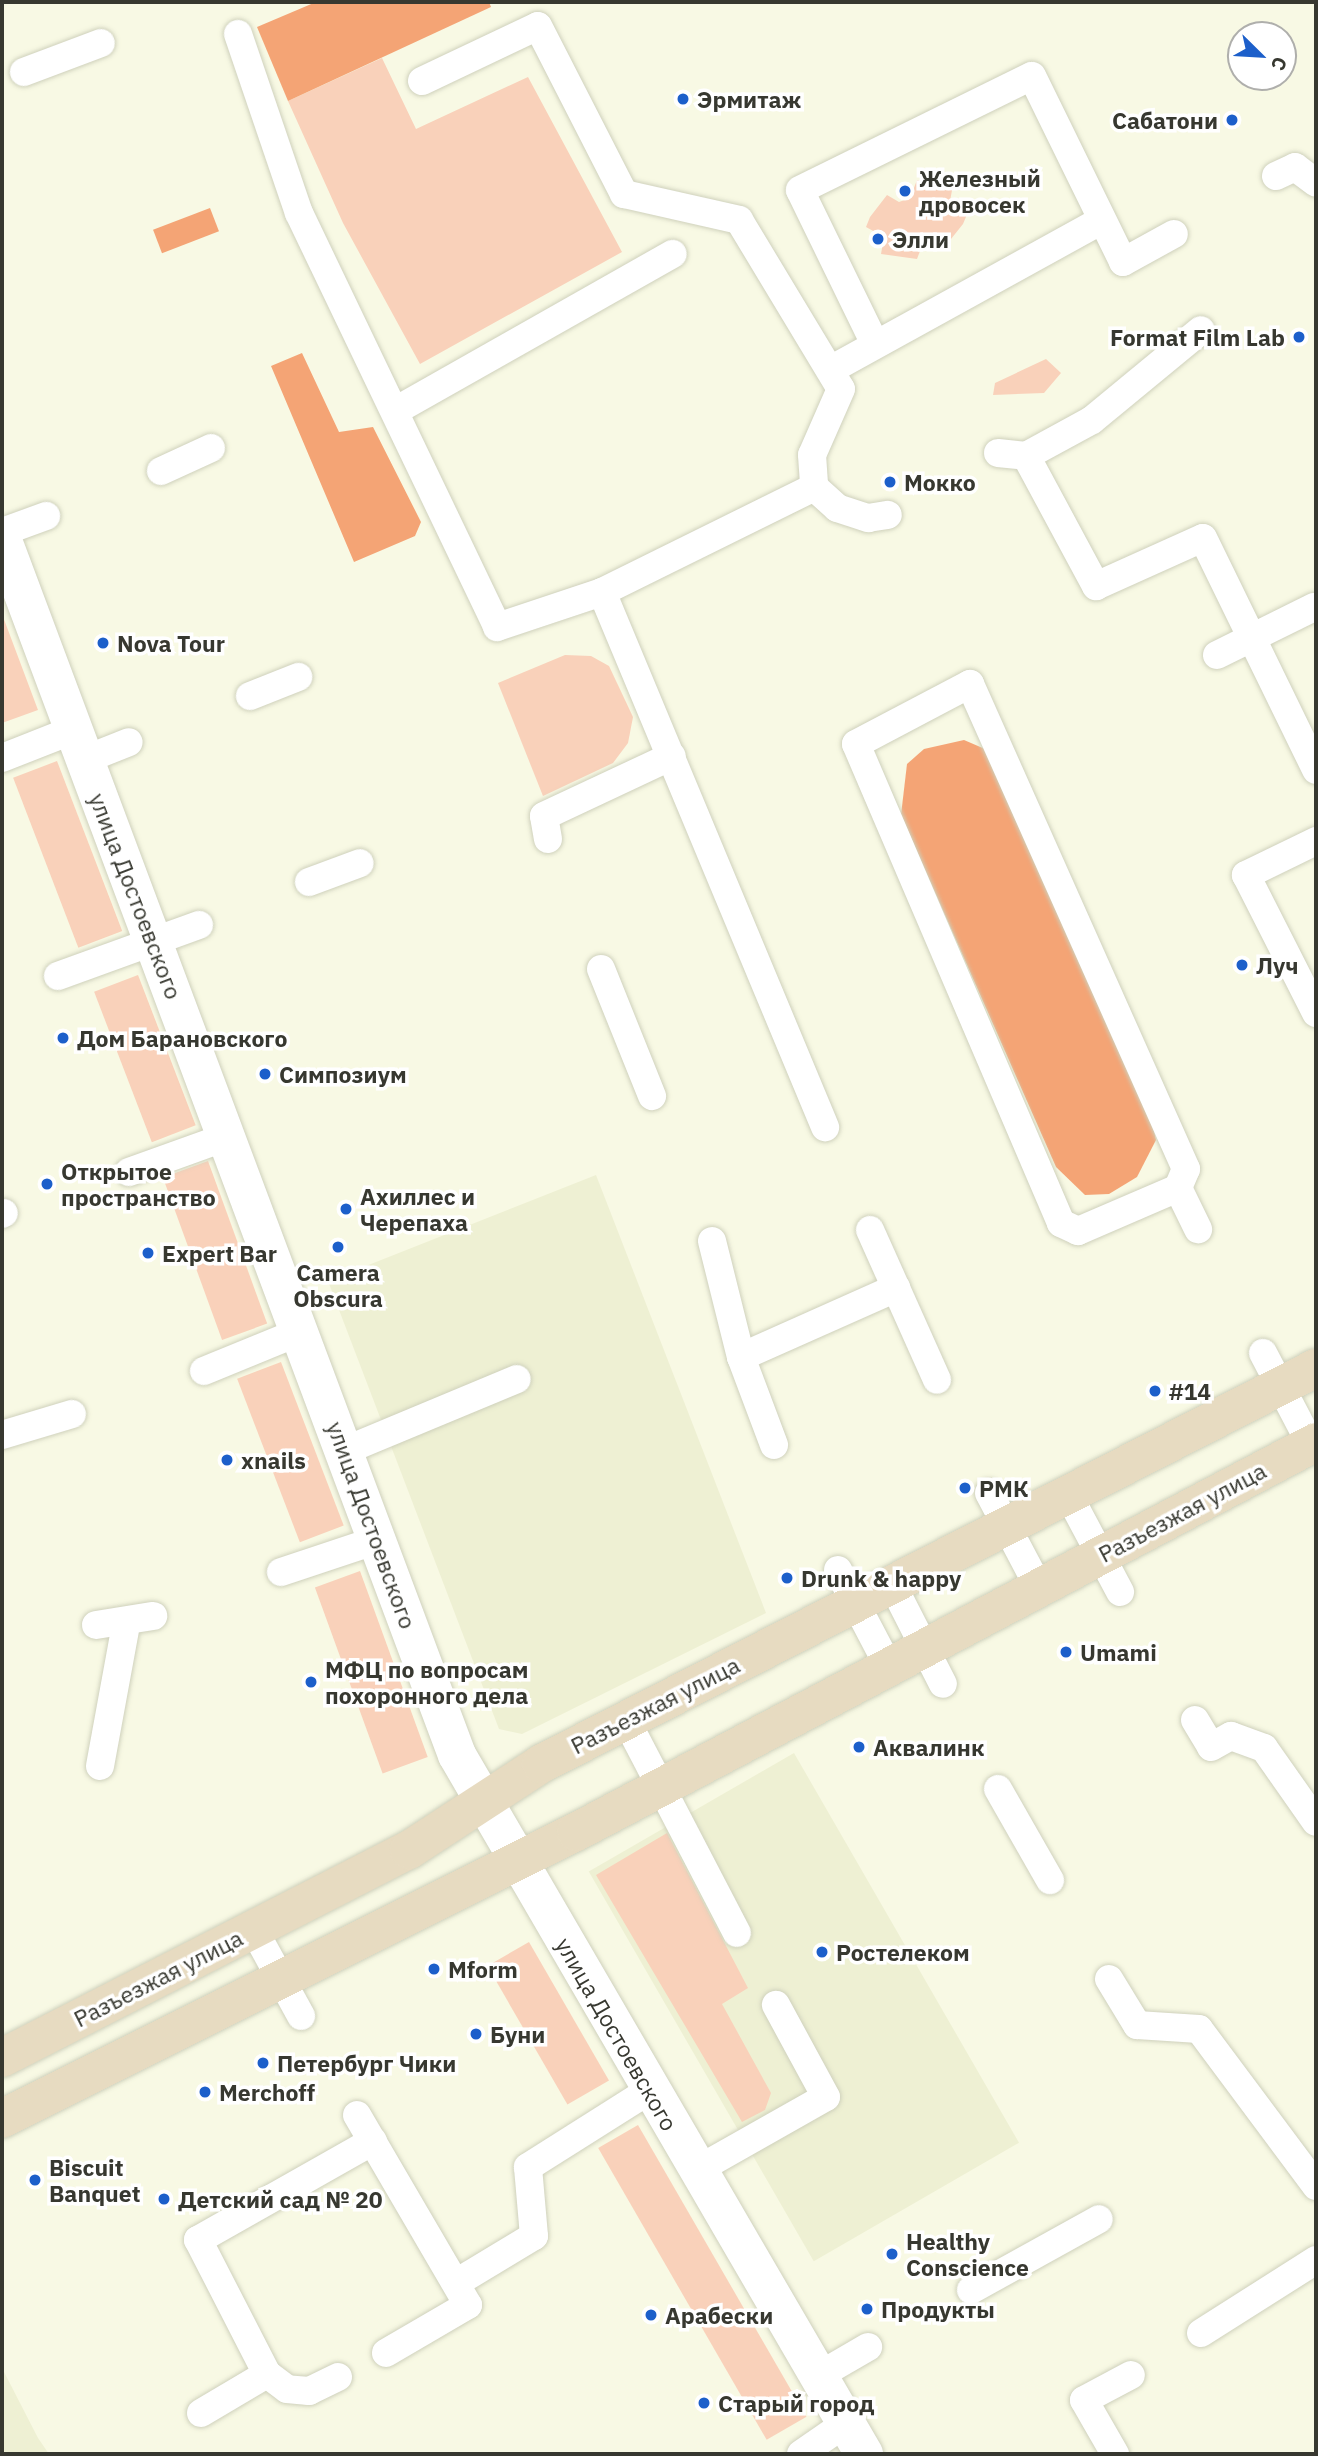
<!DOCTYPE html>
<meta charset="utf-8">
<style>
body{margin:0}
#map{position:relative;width:1318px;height:2456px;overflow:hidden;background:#f8f9e4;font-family:"IBM Plex Sans",sans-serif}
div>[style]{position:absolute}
.built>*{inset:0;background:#eef0d3;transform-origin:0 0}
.green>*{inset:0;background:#f9d1ba;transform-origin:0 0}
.forest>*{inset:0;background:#f4a475;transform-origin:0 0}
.roads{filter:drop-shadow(0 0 2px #cfd1bc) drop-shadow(0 0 2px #cfd1bc)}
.lane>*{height:28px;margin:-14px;padding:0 14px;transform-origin:14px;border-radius:14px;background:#fff}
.street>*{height:38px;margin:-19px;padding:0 19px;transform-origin:19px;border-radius:19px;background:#fff}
.secondary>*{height:38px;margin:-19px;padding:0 19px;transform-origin:19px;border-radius:19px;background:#e7dbc1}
.dots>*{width:19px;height:19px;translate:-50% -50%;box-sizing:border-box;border:4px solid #fff;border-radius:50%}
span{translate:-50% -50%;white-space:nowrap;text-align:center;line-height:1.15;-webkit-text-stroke:7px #fff;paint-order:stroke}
.poi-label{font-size:23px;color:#373830;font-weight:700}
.left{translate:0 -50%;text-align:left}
.right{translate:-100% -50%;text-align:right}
.street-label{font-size:23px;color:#373830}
.frame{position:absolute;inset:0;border:4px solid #373830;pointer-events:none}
.north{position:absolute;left:1227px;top:21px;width:70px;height:70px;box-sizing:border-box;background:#fff;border:2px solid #afafac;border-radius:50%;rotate:114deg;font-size:19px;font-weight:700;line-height:28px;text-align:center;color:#373830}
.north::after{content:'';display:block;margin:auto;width:24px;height:32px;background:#1c5fca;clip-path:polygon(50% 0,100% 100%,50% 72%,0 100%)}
</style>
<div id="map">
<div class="built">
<div style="clip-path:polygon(596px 1175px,766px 1613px,522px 1734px,499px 1729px,328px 1281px)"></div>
<div style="left:794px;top:1753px;width:450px;height:237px;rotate:60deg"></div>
<div style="clip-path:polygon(2px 2368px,38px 2438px,49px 2454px,2px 2454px)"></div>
</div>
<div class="green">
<div style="clip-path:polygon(382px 58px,416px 129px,528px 77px,622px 252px,420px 364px,343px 223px,288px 101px)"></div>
<div style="clip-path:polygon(917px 180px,953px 185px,950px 201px,968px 212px,963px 224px,947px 244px,937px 238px,923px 243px,917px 259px,881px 254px,884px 237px,866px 227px,870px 217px,887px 195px,899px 202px,910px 198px)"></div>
<div style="clip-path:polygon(1046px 359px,1061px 373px,1044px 393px,993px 395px,995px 383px)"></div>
<div style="clip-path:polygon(2px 614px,38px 710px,2px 723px)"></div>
<div style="clip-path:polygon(565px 655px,591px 656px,609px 666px,633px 717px,628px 743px,613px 763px,543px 796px,498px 683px)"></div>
<div style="left:57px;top:761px;width:182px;height:47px;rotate:69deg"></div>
<div style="left:138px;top:975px;width:161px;height:47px;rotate:69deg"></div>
<div style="left:208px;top:1161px;width:173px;height:48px;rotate:70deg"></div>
<div style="left:281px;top:1362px;width:175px;height:47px;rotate:69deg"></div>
<div style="left:360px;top:1571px;width:198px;height:48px;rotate:70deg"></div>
<div style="clip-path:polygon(667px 1833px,748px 1988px,722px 2004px,771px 2093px,765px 2110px,742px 2122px,596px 1875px)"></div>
<div style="left:529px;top:1942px;width:160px;height:48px;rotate:60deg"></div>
<div style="left:638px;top:2125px;width:337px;height:46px;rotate:60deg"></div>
</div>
<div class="forest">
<div style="clip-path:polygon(316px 2px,489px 2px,491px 7px,288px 101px,257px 27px)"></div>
<div style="left:210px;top:208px;width:25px;height:61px;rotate:69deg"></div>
<div style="clip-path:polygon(302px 353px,339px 432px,373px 427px,421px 522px,415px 536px,354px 562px,271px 366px)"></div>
<div style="clip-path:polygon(964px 740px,985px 749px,1146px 1094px,1156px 1140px,1137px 1177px,1109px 1194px,1085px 1195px,1056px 1167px,901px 815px,907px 764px,924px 749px)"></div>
</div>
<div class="roads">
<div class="lane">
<div style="left:238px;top:34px;width:189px;rotate:71.2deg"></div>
<div style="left:299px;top:213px;width:459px;rotate:64.4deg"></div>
<div style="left:497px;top:627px;width:111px;rotate:-18.4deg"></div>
<div style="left:602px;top:592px;width:237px;rotate:-26.3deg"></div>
<div style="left:24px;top:72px;width:82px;rotate:-20.6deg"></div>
<div style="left:422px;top:81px;width:128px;rotate:-25.4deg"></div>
<div style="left:538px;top:26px;width:189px;rotate:62.9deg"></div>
<div style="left:624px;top:194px;width:118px;rotate:12.7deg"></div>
<div style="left:739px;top:220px;width:197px;rotate:58.9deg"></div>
<div style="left:841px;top:389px;width:72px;rotate:113.7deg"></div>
<div style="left:812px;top:455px;width:32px;rotate:86deg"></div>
<div style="left:814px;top:487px;width:31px;rotate:42deg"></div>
<div style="left:837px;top:508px;width:33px;rotate:18deg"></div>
<div style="left:868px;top:518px;width:20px;rotate:-9deg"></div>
<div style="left:1276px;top:176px;width:21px;rotate:-25deg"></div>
<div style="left:1295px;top:167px;width:26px;rotate:37deg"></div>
<div style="left:875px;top:344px;width:171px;rotate:-116deg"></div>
<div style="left:800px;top:190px;width:258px;rotate:-26.2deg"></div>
<div style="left:1032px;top:76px;width:207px;rotate:63.9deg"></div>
<div style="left:1123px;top:262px;width:58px;rotate:-28.8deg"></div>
<div style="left:832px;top:369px;width:308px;rotate:-28.9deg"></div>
<div style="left:395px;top:411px;width:319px;rotate:-29.5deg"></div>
<div style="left:998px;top:453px;width:28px;rotate:6deg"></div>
<div style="left:1026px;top:456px;width:75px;rotate:-28.6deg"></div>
<div style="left:1092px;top:420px;width:141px;rotate:-39.5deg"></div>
<div style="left:1026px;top:456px;width:148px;rotate:61.7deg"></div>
<div style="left:1096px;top:586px;width:117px;rotate:-24.2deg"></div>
<div style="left:1203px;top:538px;width:258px;rotate:64deg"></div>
<div style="left:161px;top:471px;width:55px;rotate:-24.7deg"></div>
<div style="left:2px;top:532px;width:47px;rotate:-20deg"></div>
<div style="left:602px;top:592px;width:580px;rotate:67.37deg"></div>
<div style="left:1217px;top:655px;width:108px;rotate:-26.3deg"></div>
<div style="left:250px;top:696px;width:52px;rotate:-21.6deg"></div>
<div style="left:2px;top:758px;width:76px;rotate:-21.5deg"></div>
<div style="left:84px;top:760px;width:48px;rotate:-21.8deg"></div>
<div style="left:548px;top:839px;width:23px;rotate:-100deg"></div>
<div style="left:544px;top:816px;width:141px;rotate:-25.1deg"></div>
<div style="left:1316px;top:841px;width:78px;rotate:154.1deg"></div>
<div style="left:1246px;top:875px;width:155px;rotate:63.1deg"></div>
<div style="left:309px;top:882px;width:54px;rotate:-20.4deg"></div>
<div style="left:601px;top:969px;width:137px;rotate:68.1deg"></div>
<div style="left:58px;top:976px;width:150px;rotate:-19.9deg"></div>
<div style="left:129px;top:1172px;width:103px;rotate:-19.8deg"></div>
<div style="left:1178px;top:1188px;width:109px;rotate:156.7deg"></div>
<div style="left:1078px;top:1231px;width:19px;rotate:-155deg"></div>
<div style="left:1061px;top:1223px;width:521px;rotate:-113.17deg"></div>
<div style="left:856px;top:744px;width:129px;rotate:-27.8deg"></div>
<div style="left:970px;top:684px;width:531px;rotate:65.99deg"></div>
<div style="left:1186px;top:1169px;width:21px;rotate:113deg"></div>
<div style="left:1178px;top:1188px;width:46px;rotate:64deg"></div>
<div style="left:2px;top:1214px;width:2px;rotate:-27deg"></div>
<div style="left:870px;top:1230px;width:164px;rotate:65.9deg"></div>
<div style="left:712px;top:1241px;width:120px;rotate:76deg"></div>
<div style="left:741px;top:1357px;width:94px;rotate:69.4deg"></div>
<div style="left:1263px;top:1353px;width:104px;rotate:62.4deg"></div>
<div style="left:741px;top:1357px;width:170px;rotate:-24deg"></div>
<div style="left:204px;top:1371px;width:103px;rotate:-22.3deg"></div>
<div style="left:2px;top:1435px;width:73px;rotate:-16.7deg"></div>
<div style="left:344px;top:1451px;width:187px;rotate:-22.6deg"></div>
<div style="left:989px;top:1493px;width:107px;rotate:62.2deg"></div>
<div style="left:1068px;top:1494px;width:111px;rotate:62deg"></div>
<div style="left:838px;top:1570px;width:110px;rotate:62.3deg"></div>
<div style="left:281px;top:1572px;width:101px;rotate:-18.4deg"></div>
<div style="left:892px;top:1584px;width:112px;rotate:63deg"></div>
<div style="left:96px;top:1625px;width:58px;rotate:-9deg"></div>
<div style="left:626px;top:1720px;width:240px;rotate:62.5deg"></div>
<div style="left:1195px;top:1720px;width:31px;rotate:59deg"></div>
<div style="left:1211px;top:1747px;width:23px;rotate:-29deg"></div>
<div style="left:1231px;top:1736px;width:35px;rotate:20deg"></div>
<div style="left:1264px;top:1748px;width:90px;rotate:54.9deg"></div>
<div style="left:100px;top:1766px;width:144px;rotate:-79.6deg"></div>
<div style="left:998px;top:1789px;width:105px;rotate:60.3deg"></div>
<div style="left:254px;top:1930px;width:98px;rotate:61.3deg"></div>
<div style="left:1109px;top:1979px;width:54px;rotate:58.7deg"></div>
<div style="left:1137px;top:2025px;width:62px;rotate:3.7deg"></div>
<div style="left:1199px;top:2029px;width:196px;rotate:53.3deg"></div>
<div style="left:357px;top:2115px;width:220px;rotate:59.7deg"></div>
<div style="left:468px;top:2305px;width:95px;rotate:149.7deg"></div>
<div style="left:697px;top:2170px;width:148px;rotate:-29.5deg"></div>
<div style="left:826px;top:2097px;width:105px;rotate:-118.5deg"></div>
<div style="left:456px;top:2283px;width:91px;rotate:-31.1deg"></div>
<div style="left:534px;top:2236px;width:69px;rotate:-95deg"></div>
<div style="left:528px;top:2167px;width:144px;rotate:-32.3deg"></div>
<div style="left:971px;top:2290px;width:146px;rotate:-29deg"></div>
<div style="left:1201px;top:2333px;width:136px;rotate:-32.4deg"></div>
<div style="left:818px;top:2376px;width:58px;rotate:-30.1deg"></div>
<div style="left:338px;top:2377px;width:32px;rotate:154deg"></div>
<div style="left:309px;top:2391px;width:22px;rotate:-175deg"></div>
<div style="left:287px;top:2389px;width:25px;rotate:-143deg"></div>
<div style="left:267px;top:2374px;width:151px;rotate:-117.2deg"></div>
<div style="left:198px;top:2240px;width:201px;rotate:-29.5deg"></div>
<div style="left:201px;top:2413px;width:77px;rotate:-30.6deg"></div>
<div style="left:801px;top:2454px;width:55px;rotate:-34.6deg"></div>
<div style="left:1115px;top:2454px;width:62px;rotate:-119.9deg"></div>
<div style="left:1084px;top:2400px;width:53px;rotate:-28deg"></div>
</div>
<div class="street">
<div style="left:2px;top:538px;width:1299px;rotate:69.5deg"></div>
<div style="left:457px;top:1755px;width:809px;rotate:59.79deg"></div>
</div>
<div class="secondary">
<div style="left:2px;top:2058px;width:457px;rotate:-27.1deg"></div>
<div style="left:409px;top:1850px;width:158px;rotate:-33.1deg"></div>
<div style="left:541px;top:1764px;width:870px;rotate:-27.07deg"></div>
<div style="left:2px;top:2119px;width:642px;rotate:-26.57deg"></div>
<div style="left:576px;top:1832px;width:836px;rotate:-27.79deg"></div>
</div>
</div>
<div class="dots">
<div style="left:683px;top:99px;background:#1c5fca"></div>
<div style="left:1232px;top:120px;background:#1c5fca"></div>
<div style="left:905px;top:191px;background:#1c5fca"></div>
<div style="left:878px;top:239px;background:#1c5fca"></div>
<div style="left:1299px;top:337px;background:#1c5fca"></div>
<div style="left:890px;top:482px;background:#1c5fca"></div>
<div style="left:103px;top:643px;background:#1c5fca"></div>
<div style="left:1242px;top:965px;background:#1c5fca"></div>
<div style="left:63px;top:1038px;background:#1c5fca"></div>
<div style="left:265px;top:1074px;background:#1c5fca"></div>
<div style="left:47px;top:1184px;background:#1c5fca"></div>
<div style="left:346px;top:1209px;background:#1c5fca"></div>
<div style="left:338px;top:1247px;background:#1c5fca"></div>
<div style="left:148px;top:1253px;background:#1c5fca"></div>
<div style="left:1155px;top:1391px;background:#1c5fca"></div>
<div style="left:227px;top:1460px;background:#1c5fca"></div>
<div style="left:965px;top:1488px;background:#1c5fca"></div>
<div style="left:787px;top:1578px;background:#1c5fca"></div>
<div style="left:1066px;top:1652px;background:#1c5fca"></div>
<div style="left:311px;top:1682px;background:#1c5fca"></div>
<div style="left:859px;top:1747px;background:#1c5fca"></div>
<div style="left:822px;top:1952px;background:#1c5fca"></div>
<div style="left:434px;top:1969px;background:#1c5fca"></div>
<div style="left:476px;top:2034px;background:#1c5fca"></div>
<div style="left:263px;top:2063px;background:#1c5fca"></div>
<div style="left:205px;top:2092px;background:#1c5fca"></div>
<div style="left:35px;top:2180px;background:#1c5fca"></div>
<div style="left:164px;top:2199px;background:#1c5fca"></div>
<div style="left:892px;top:2254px;background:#1c5fca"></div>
<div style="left:867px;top:2309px;background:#1c5fca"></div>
<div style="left:651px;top:2315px;background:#1c5fca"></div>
<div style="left:704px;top:2403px;background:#1c5fca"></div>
</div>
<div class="poi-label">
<span class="left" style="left:697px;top:99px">Эрмитаж</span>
<span class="right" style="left:1218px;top:120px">Сабатони</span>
<span class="left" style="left:919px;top:191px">Железный<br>дровосек</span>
<span class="left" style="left:892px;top:239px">Элли</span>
<span class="right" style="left:1285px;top:337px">Format Film Lab</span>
<span class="left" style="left:904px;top:482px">Мокко</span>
<span class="left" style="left:117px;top:643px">Nova Tour</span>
<span class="left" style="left:1256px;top:965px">Луч</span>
<span class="left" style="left:77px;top:1038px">Дом Барановского</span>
<span class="left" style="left:279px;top:1074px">Симпозиум</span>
<span class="left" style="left:61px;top:1184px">Открытое<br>пространство</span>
<span class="left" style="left:360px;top:1209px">Ахиллес и<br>Черепаха</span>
<span class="left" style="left:162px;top:1253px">Expert Bar</span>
<span style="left:338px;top:1285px">Camera<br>Obscura</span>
<span class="left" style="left:1169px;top:1391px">#14</span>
<span class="left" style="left:241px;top:1460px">xnails</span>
<span class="left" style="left:979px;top:1488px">РМК</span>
<span class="left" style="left:801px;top:1578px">Drunk &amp; happy</span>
<span class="left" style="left:1080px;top:1652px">Umami</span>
<span class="left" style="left:325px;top:1682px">МФЦ по вопросам<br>похоронного дела</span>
<span class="left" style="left:873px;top:1747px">Аквалинк</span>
<span class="left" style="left:836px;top:1952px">Ростелеком</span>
<span class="left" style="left:448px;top:1969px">Mform</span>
<span class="left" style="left:490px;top:2034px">Буни</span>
<span class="left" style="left:277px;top:2063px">Петербург Чики</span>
<span class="left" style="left:219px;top:2092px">Merchoff</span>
<span class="left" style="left:49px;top:2180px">Biscuit<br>Banquet</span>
<span class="left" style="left:178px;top:2199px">Детский сад № 20</span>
<span class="left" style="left:906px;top:2254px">Healthy<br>Conscience</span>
<span class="left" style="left:881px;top:2309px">Продукты</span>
<span class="left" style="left:665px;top:2315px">Арабески</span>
<span class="left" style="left:718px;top:2403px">Старый город</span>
</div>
<div class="street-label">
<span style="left:136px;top:896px;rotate:69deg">улица Достоевского</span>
<span style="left:1182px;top:1512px;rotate:-28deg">Разъезжая улица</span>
<span style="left:372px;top:1525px;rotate:70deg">улица Достоевского</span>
<span style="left:655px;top:1705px;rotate:-27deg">Разъезжая улица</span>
<span style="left:158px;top:1978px;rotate:-27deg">Разъезжая улица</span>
<span style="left:617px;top:2034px;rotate:60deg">улица Достоевского</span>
</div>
<div class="frame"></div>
<div class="north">С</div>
</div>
